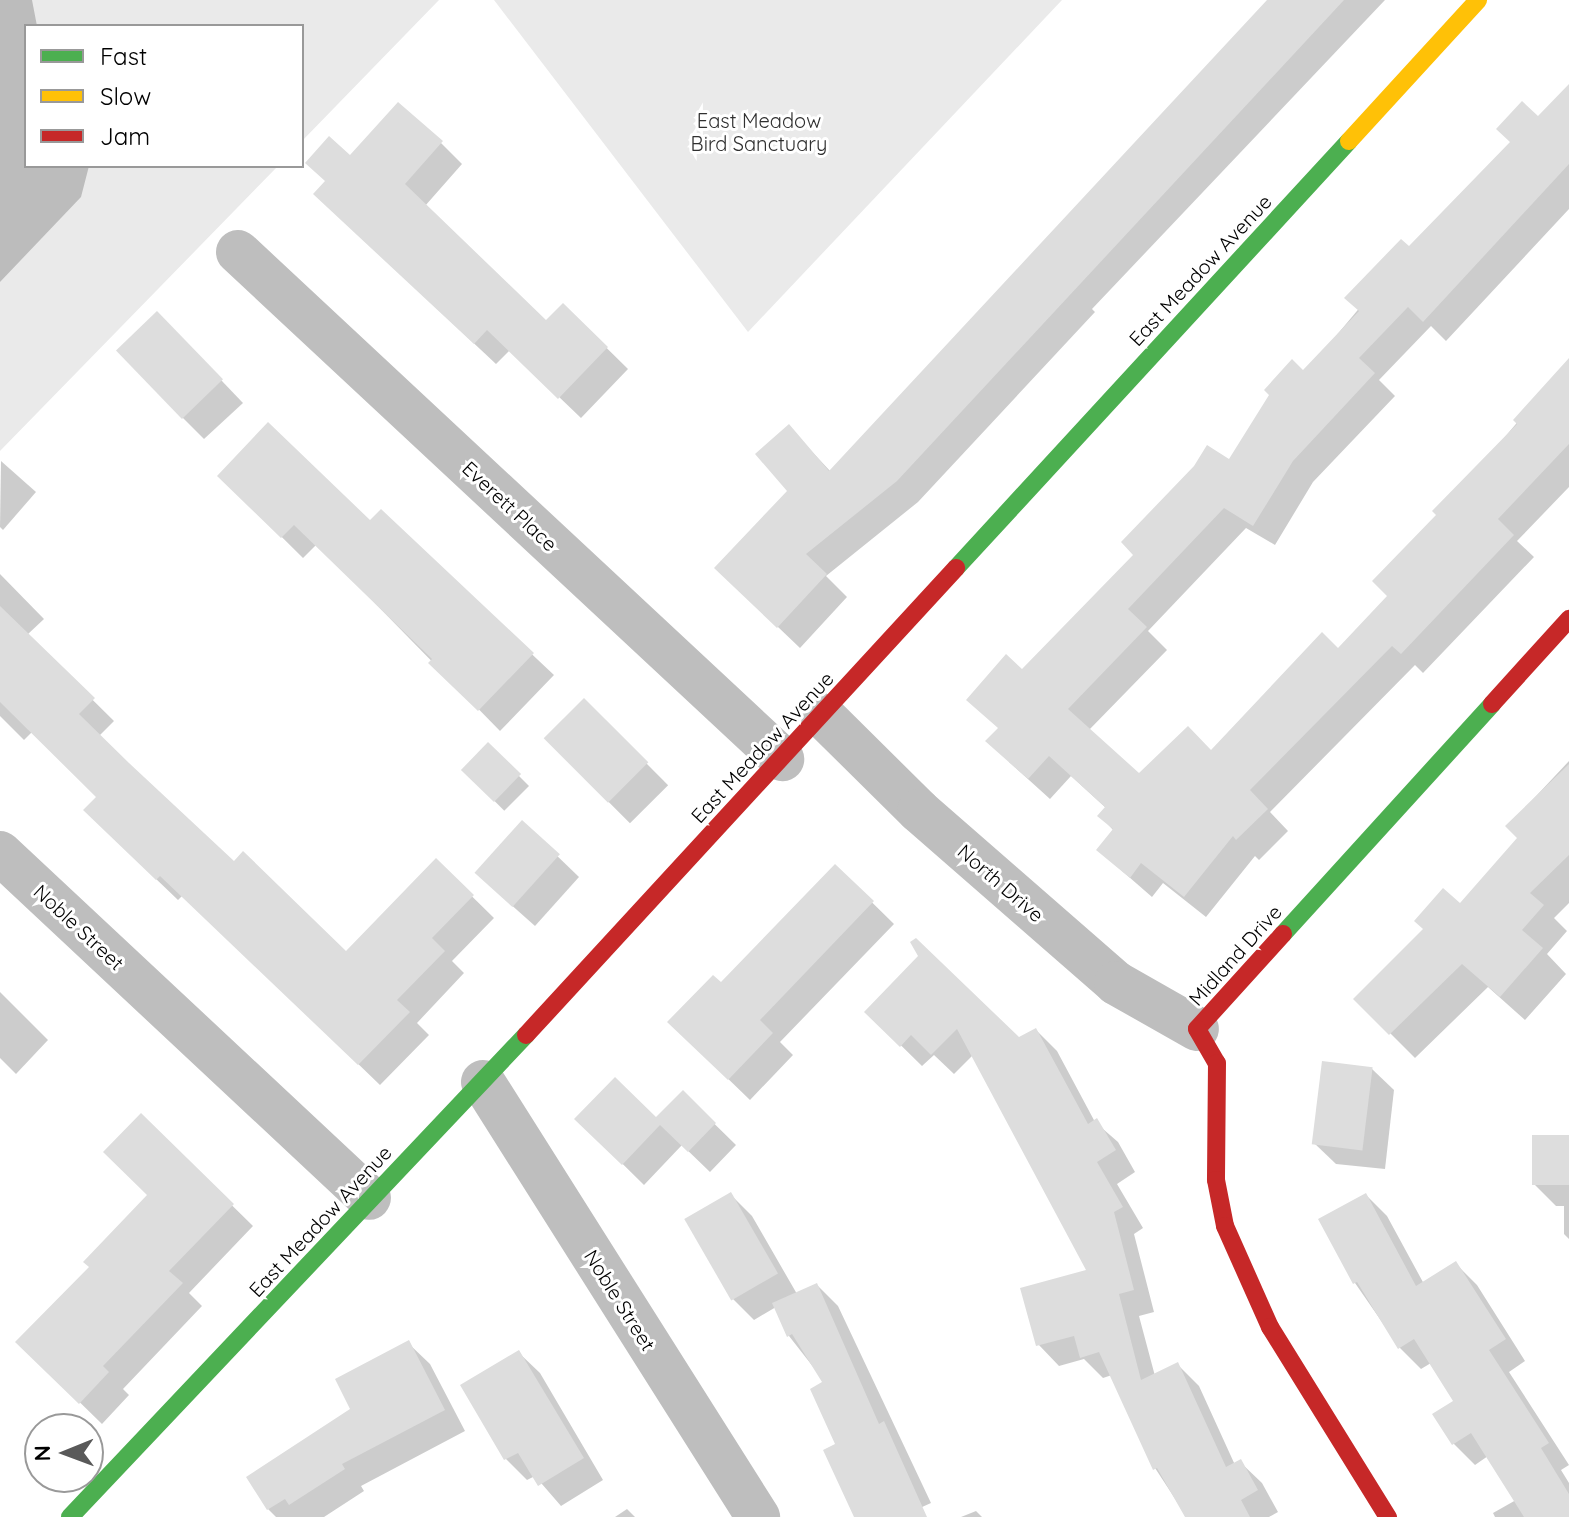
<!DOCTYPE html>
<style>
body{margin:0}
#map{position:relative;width:1569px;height:1517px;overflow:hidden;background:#fff;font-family:Quicksand,sans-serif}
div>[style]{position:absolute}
.green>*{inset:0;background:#eaeaea}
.water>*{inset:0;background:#bcbcbc}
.shadow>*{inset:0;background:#0003;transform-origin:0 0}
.building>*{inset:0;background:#ddd;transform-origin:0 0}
.street>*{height:44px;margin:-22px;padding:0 22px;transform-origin:22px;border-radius:22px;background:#bebebe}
.fast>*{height:18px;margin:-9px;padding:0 9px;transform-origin:9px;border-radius:9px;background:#4caf50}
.slow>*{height:18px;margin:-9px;padding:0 9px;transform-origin:9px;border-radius:9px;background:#ffc107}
.jam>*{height:18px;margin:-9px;padding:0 9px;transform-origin:9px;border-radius:9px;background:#c62828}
span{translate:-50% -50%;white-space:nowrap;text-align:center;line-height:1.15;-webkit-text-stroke:6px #fff;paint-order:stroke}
.park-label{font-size:20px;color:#303030}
.street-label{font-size:20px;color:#000}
.legend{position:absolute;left:24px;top:24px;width:280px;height:144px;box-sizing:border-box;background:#fff;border:2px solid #999;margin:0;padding:10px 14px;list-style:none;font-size:24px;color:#000}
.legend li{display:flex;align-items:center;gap:16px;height:40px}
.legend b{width:40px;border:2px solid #999}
.north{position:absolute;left:24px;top:1413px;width:80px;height:80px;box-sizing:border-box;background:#fff;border:2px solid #999;border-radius:50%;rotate:269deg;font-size:22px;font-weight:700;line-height:32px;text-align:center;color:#000}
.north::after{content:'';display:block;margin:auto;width:28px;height:36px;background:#595959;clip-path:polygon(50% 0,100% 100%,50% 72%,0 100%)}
</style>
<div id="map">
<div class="green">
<div style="clip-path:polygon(0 0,439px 0,302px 141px,302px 26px,26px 26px,26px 166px,278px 166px,0 451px)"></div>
<div style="clip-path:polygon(494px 0,1062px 0,748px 332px)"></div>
</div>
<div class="water">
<div style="clip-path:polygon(0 0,32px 0,37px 26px,26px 26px,26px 166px,89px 166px,81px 197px,0 282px)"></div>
</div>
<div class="shadow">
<div style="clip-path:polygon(1270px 0,1385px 0,1092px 309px,1095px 312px,918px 502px,826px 576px,847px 597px,800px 648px,738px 589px,789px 491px,789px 427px,831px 472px)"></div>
<div style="clip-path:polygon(1569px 87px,1569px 209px,1446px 341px,1431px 326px,1379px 380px,1395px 396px,1313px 482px,1275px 545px,1246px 528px,1148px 631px,1167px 650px,1089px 730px,1139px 776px,1212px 752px,1338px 651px,1390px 596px,1439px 515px,1569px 361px,1569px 487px,1517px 541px,1534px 557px,1423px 673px,1415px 665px,1270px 812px,1288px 831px,1259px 860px,1255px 856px,1206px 917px,1163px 883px,1152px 897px,1098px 850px,1114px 831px,1100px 816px,1106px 808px,1071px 776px,1050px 799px,1009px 762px,999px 729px,1023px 671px,1230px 462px,1409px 249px)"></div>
<div style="clip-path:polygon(441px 143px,462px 164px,425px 206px,546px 323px,563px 305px,628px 369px,581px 418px,510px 350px,496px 364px,337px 215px,350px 158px)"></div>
<div style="clip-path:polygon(178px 335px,243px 403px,204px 439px,183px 418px)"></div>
<div style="clip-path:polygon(1px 461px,36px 492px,3px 530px,0 527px)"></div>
<div style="clip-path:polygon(220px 476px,370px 523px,381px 512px,554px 675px,500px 731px,317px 544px,303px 558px)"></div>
<div style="clip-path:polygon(0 574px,44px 619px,27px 635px,114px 721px,99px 736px,234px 864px,346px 954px,436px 861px,494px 918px,452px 961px,464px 973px,417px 1023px,429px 1035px,380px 1085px,183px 895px,178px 900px,107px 832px,99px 797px,32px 732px,24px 740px,0 716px)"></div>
<div style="left:584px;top:701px;width:119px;height:54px;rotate:45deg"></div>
<div style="left:488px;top:745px;width:58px;height:35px;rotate:45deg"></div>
<div style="clip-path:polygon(1569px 761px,1569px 903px,1554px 918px,1567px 931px,1547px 954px,1566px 974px,1525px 1020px,1488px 987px,1415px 1058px,1356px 999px,1460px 906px,1520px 838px,1508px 826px)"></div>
<div style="clip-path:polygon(522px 822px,579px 877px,535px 926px,498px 893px)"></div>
<div style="clip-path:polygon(835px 866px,894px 924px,780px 1042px,793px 1055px,750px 1100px,691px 1043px,721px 985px)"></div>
<div style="clip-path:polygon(0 992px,48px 1040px,16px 1074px,0 1058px)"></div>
<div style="clip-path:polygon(867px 1012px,1018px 1039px,1036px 1030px,1057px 1051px,1095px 1122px,1118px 1142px,1135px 1172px,1117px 1184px,1143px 1228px,1134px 1234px,1154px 1312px,1139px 1316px,1155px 1376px,1178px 1365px,1199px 1386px,1235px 1465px,1240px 1462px,1262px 1483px,1278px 1512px,1269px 1517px,1187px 1517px,1155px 1468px,1112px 1375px,1103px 1378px,1084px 1359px,1059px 1366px,1038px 1344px,1089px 1271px,973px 1055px,954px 1074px,934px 1055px,922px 1066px)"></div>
<div style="clip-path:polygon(1372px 1069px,1394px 1090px,1385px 1169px,1336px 1164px,1314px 1143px)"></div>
<div style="clip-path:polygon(683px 1093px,736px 1145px,710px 1172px,682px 1145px,644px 1185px,577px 1119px,656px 1120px)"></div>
<div style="clip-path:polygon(141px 1116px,253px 1226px,189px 1293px,202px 1306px,123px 1389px,129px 1395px,102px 1424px,18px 1342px,92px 1267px,150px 1195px)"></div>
<div style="clip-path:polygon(1569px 1137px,1569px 1239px,1564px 1234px,1564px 1206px,1556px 1206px,1535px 1185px)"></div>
<div style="clip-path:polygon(731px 1195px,752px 1216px,797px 1294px,817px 1285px,838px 1306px,931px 1503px,900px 1517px,861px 1517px,837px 1445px,825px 1382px,789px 1336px,776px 1307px,754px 1320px,733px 1299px)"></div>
<div style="clip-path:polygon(1366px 1195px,1387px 1216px,1424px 1284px,1456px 1264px,1477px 1285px,1525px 1361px,1509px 1372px,1569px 1465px,1561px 1470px,1569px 1483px,1569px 1517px,1495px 1517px,1493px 1513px,1516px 1500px,1488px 1456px,1475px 1465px,1454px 1444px,1456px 1401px,1431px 1363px,1421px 1369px,1400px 1348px,1355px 1283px,1321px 1220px)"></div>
<div style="clip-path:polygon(408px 1343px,430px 1364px,465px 1431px,361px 1486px,364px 1491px,324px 1517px,276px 1517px,268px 1509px)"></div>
<div style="clip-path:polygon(518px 1352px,540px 1373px,603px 1480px,561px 1506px,535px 1476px,527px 1480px,506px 1459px,463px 1386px)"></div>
<div style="clip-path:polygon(627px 1509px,635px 1517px,615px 1517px)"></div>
<div style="clip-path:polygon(976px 1511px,982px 1517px,961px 1517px)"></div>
</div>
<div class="building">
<div style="clip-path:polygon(1267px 0,1344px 0,897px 481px,806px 554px,827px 574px,777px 628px,714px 568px,787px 491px,755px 454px,789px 424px,829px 471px)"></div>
<div style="clip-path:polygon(1569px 84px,1569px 164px,1423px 322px,1408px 307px,1359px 358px,1375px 373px,1293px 461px,1253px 526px,1224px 508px,1128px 609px,1147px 627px,1068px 709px,1139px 773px,1188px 726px,1211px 750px,1322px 632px,1338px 648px,1387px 596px,1372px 581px,1436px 515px,1432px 511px,1517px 424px,1513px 420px,1569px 358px,1569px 444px,1498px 519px,1514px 535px,1401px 654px,1392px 646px,1250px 790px,1268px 809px,1236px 840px,1233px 836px,1184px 897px,1141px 863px,1130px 878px,1096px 850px,1113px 829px,1097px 816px,1105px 807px,1049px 756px,1028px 779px,985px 741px,998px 728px,966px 700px,1006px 654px,1022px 669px,1133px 555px,1121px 542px,1194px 466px,1207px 445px,1229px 459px,1269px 395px,1264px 390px,1292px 359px,1303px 370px,1359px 311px,1344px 298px,1401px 239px,1409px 246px,1510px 142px,1496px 129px,1522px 101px,1538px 116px)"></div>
<div style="clip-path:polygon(398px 102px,443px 141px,405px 184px,546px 320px,563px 303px,608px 347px,558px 399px,487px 330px,474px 344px,313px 194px,325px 181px,305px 163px,329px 136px,350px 155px)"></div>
<div style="left:157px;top:311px;width:95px;height:57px;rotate:46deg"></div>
<div style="clip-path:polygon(268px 422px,370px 520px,381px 509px,534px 653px,478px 711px,428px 663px,432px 659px,294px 525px,281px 538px,217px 476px)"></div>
<div style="clip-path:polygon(0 606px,95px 698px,79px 714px,129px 763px,234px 861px,243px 851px,346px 951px,436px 858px,474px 895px,432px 938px,445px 951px,397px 1000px,410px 1012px,358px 1065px,160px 876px,156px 880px,83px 810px,96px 797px,0 702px)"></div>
<div style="left:584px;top:698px;width:91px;height:57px;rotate:45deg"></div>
<div style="left:488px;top:742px;width:46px;height:39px;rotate:44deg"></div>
<div style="clip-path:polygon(1569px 764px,1569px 855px,1530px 893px,1544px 905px,1522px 930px,1543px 948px,1500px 997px,1462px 964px,1389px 1035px,1353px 999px,1423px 929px,1414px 921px,1443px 888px,1460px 903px,1517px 838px,1505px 826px)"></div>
<div style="left:522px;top:820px;width:51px;height:71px;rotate:42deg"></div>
<div style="clip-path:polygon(835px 864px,874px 901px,760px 1020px,773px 1033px,728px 1080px,667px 1022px,713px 975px,721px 982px)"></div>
<div style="clip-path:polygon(916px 938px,1019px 1037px,1036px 1028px,1088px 1124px,1097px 1118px,1116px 1150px,1097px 1162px,1123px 1207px,1114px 1212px,1134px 1290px,1119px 1294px,1141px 1380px,1178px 1362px,1226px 1467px,1241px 1459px,1258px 1490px,1241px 1500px,1250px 1517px,1185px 1517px,1157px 1468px,1153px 1470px,1099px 1352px,1080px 1358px,1074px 1336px,1036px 1346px,1020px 1288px,1086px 1270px,957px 1029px,931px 1055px,911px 1035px,900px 1047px,864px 1012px,918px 956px,910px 942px)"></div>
<div style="left:1322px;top:1061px;width:51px;height:84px;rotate:7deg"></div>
<div style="clip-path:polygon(615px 1077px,656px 1117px,683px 1090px,716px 1123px,688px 1152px,660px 1125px,622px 1165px,574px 1119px)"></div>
<div style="clip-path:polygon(141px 1113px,234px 1204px,169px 1271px,183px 1283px,103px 1366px,109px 1372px,79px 1404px,15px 1342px,89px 1267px,83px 1262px,147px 1195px,103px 1152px)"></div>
<div style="left:1532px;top:1135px;width:37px;height:50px"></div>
<div style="left:731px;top:1192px;width:94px;height:54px;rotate:60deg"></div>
<div style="clip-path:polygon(1366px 1193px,1416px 1286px,1456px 1261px,1506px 1339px,1489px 1350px,1549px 1443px,1541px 1448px,1569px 1494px,1569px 1517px,1524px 1517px,1471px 1433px,1452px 1445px,1432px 1414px,1453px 1401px,1414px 1339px,1398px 1349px,1357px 1282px,1353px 1284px,1318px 1219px)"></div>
<div style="clip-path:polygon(817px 1283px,879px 1424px,884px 1421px,927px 1517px,854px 1517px,823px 1450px,835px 1444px,810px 1389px,822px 1382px,792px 1334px,787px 1337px,772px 1303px)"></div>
<div style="clip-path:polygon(409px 1340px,445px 1410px,342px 1464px,345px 1469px,289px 1505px,285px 1499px,267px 1510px,246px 1477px,350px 1409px,335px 1379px)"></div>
<div style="clip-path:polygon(519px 1350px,584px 1458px,538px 1486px,518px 1453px,504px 1460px,460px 1385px)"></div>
</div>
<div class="street">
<div style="left:238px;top:252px;width:744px;rotate:42.98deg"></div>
<div style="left:822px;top:715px;width:136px;rotate:44.7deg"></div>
<div style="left:919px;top:811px;width:262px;rotate:41.1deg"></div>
<div style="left:1116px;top:983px;width:93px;rotate:29.6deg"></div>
<div style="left:0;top:853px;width:505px;rotate:43.07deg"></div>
<div style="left:483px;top:1082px;width:515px;rotate:57.7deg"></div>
</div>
<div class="fast">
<div style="left:956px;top:568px;width:580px;rotate:-47.37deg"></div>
<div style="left:1283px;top:934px;width:311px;rotate:-47.7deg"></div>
<div style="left:70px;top:1517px;width:664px;rotate:-46.59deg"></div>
</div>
<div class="slow">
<div style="left:1349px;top:141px;width:191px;rotate:-47.5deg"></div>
</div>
<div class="jam">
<div style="left:1492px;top:704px;width:115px;rotate:-47.8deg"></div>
<div style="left:1283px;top:934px;width:128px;rotate:132.2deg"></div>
<div style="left:1197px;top:1029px;width:39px;rotate:60deg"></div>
<div style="left:1217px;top:1063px;width:117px;rotate:90.5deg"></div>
<div style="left:1216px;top:1180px;width:47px;rotate:78.9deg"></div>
<div style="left:1225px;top:1226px;width:111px;rotate:66deg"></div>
<div style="left:1270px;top:1327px;width:224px;rotate:58.2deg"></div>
<div style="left:526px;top:1035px;width:635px;rotate:-47.36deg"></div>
</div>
<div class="park-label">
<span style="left:759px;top:132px">East Meadow<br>Bird Sanctuary</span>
</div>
<div class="street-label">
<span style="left:1200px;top:270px;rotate:-47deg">East Meadow Avenue</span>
<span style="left:510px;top:506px;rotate:43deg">Everett Place</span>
<span style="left:762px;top:747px;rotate:-47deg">East Meadow Avenue</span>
<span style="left:1001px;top:883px;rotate:41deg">North Drive</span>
<span style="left:79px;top:927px;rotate:43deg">Noble Street</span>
<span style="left:1235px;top:955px;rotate:-48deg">Midland Drive</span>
<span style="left:320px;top:1221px;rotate:-47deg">East Meadow Avenue</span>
<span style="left:620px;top:1300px;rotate:58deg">Noble Street</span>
</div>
<ul class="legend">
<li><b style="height:10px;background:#4caf50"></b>Fast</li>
<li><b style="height:10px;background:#ffc107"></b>Slow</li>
<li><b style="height:10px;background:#c62828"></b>Jam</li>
</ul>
<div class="north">N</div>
</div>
